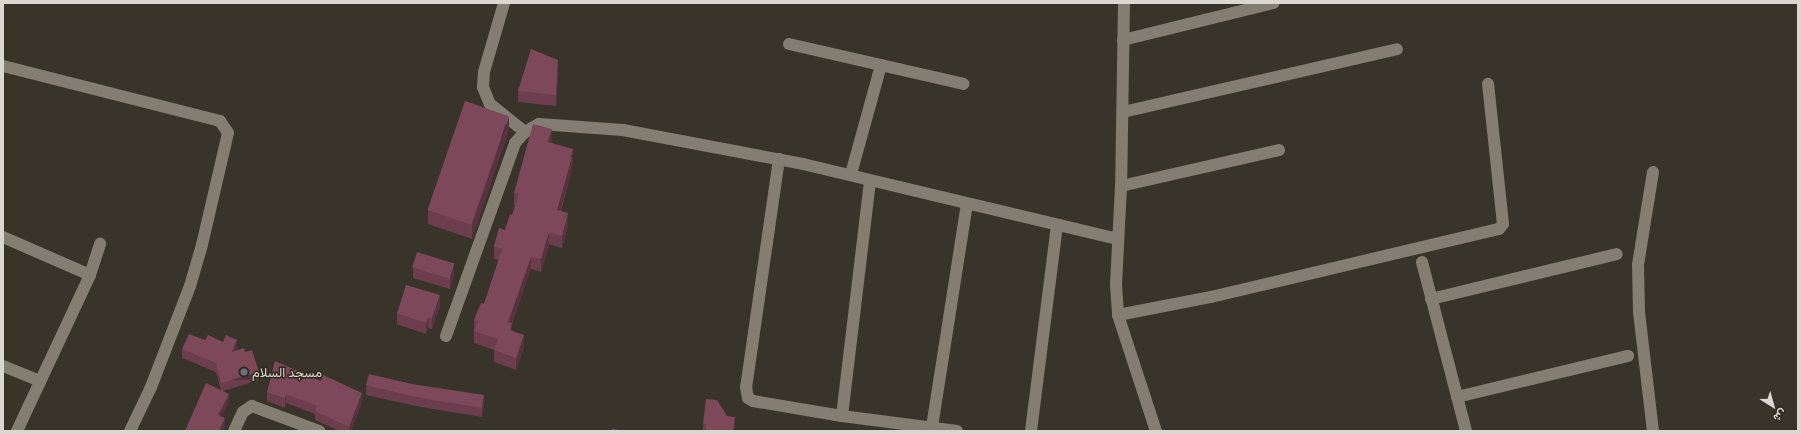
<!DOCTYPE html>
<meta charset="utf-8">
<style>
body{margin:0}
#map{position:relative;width:1801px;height:434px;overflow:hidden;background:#393429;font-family:Ubuntu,Vazirmatn,sans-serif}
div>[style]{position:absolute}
.minor>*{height:12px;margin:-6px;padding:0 6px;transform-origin:6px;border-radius:6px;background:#847e72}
.wall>*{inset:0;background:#6c3e4d}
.shaded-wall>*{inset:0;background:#58323f;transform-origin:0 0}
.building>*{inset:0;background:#7d485a;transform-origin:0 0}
.dots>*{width:11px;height:11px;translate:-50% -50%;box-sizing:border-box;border:2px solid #2f2a20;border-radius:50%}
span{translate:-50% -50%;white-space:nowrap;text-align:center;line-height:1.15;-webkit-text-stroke:3px #2f2a20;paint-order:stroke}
.poi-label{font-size:13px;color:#dad6d0}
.left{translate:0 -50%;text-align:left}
.frame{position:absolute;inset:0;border:4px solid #dad6d0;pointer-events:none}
.north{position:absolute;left:1753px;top:386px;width:40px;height:40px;-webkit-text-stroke:3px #2f2a20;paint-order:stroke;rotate:143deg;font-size:11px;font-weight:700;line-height:16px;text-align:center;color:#dad6d0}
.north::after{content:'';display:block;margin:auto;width:14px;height:18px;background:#dad6d0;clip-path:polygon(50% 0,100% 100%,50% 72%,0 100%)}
</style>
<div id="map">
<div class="minor">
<div style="left:504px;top:3px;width:72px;rotate:106.2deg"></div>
<div style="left:484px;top:72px;width:15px;rotate:94deg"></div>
<div style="left:483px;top:87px;width:18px;rotate:68deg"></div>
<div style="left:490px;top:104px;width:45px;rotate:38.7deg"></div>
<div style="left:1124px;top:3px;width:183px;rotate:90.9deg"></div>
<div style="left:1121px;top:186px;width:99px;rotate:92.9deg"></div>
<div style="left:1116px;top:285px;width:30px;rotate:86deg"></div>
<div style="left:1118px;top:315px;width:122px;rotate:71.9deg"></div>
<div style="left:1123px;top:40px;width:155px;rotate:-13.8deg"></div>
<div style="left:789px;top:44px;width:179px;rotate:12.9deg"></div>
<div style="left:3px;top:66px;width:224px;rotate:14.2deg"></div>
<div style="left:220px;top:121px;width:14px;rotate:56deg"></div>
<div style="left:228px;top:133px;width:115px;rotate:103.1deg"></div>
<div style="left:202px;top:245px;width:43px;rotate:106.3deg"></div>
<div style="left:190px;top:286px;width:108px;rotate:111.1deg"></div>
<div style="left:151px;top:387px;width:49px;rotate:115.5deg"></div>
<div style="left:1123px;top:112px;width:281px;rotate:-12.9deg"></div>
<div style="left:779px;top:159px;width:230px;rotate:98.2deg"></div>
<div style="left:746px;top:387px;width:11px;rotate:80deg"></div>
<div style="left:748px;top:398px;width:6px;rotate:31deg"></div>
<div style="left:753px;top:401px;width:90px;rotate:9.6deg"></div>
<div style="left:842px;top:416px;width:116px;rotate:7.4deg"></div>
<div style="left:1653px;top:172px;width:94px;rotate:99.2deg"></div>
<div style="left:1638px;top:265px;width:47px;rotate:88.8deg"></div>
<div style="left:1639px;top:312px;width:120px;rotate:83.3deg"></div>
<div style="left:851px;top:174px;width:113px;rotate:-74.6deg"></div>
<div style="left:1121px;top:186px;width:162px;rotate:-12.8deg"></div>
<div style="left:3px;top:237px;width:95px;rotate:23.6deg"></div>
<div style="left:1422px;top:262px;width:175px;rotate:75.4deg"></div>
<div style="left:1431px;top:299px;width:191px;rotate:-13.6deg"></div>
<div style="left:1118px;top:315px;width:95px;rotate:-11deg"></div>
<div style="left:1211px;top:297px;width:296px;rotate:-13.3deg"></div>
<div style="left:1499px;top:229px;width:6px;rotate:-51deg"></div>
<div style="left:1503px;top:224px;width:141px;rotate:-96.1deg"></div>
<div style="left:446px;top:336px;width:205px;rotate:-70.3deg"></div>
<div style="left:515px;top:143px;width:15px;rotate:-48deg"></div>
<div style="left:525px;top:132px;width:16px;rotate:-30deg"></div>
<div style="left:539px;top:124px;width:84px;rotate:4.1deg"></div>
<div style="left:623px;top:130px;width:183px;rotate:10.7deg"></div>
<div style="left:803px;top:164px;width:323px;rotate:13.4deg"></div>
<div style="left:3px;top:366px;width:40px;rotate:22deg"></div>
<div style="left:1457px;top:397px;width:176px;rotate:-13.5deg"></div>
<div style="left:842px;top:416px;width:237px;rotate:-83.2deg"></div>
<div style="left:932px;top:427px;width:226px;rotate:-81.1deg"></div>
<div style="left:17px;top:431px;width:172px;rotate:-64.9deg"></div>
<div style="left:90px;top:275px;width:33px;rotate:-72deg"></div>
<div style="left:234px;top:431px;width:21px;rotate:-65deg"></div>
<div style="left:243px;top:412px;width:11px;rotate:-34deg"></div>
<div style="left:252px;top:406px;width:72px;rotate:20.5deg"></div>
<div style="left:1031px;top:431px;width:208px;rotate:-82.8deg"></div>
</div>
<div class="wall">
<div style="clip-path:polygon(558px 71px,556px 106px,518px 102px,518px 91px)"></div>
<div style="clip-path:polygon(509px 130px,472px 239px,428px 224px,428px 210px)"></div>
<div style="clip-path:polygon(552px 141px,551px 143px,573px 149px,572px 169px,561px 211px,568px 225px,562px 248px,549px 244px,541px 272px,531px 269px,512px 323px,512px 330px,524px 347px,516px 370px,494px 362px,494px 350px,474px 343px,474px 320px,484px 304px,499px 260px,494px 259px,494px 246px,505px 230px,512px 215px,515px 206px,514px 205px,514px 193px)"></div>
<div style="clip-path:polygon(413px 267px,454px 274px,450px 289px,413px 278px)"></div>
<div style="clip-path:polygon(440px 306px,432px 329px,428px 328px,426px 334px,397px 324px,397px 313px)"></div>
<div style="clip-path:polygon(205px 340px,237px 349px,236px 351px,245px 352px,259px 380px,223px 391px,229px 402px,221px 417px,225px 426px,185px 431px,221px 390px,216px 372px,182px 358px,182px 349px)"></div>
<div style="clip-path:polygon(366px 385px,484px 405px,482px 417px,421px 407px,366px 395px)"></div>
<div style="clip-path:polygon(267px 392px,362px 402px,351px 431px,339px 431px,315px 420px,315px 414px,286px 403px,285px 408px,267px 401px)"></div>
<div style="clip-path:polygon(727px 416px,735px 424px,734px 431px,703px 431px,703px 424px)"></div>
</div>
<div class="shaded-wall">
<div style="clip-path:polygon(558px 60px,558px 71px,556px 106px,556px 95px)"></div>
<div style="clip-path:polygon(509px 116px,509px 130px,472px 239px,472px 225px)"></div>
<div style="clip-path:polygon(552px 129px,552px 141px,548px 154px,548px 142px)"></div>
<div style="clip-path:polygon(573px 149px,572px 169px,557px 222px,557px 210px)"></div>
<div style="clip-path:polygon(568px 213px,568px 225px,562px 248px,562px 236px)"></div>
<div style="clip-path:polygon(549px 232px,549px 244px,541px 272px,541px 259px)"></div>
<div style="clip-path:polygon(531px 257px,531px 269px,508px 334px,508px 322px)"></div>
<div style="clip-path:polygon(454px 263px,454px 274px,450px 289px,450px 278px)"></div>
<div style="clip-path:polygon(440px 295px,440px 306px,432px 329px,432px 318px)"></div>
<div style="clip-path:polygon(428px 317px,428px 328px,426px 334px,426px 323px)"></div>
<div style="clip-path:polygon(512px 323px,512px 336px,510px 330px)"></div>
<div style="clip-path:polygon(524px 335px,524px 347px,516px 370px,516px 358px)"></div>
<div style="clip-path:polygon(237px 340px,237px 349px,232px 360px,232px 352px)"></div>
<div style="left:259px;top:372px;width:8px;height:40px;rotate:90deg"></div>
<div style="clip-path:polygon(362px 393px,362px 402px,351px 431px,349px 431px,349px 427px)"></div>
<div style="clip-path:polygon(229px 394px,229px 402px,218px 424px,218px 415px)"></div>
<div style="clip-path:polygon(286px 394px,286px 403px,285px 408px,285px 398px)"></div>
<div style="clip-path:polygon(484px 395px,484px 405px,482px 417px,482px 408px)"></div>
<div style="clip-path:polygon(735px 417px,735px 424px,734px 431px,733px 431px)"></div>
<div style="clip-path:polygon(225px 418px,225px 426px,223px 431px,219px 431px)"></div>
</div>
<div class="building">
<div style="clip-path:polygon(531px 49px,558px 60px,556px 95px,518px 91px)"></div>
<div style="left:465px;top:101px;width:46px;height:115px;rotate:19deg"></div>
<div style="clip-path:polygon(533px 124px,552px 129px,548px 142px,573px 149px,570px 157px,572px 157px,557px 210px,568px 213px,562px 236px,549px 232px,541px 259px,531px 257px,508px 322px,512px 323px,510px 330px,524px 335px,516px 358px,494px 350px,498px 339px,474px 331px,478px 321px,474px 320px,481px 303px,484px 304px,502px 249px,494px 246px,499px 228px,505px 230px,510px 214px,512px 215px,519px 194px,514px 193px)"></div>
<div style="left:417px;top:252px;width:39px;height:16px;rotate:17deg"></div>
<div style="clip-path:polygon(406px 285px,440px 295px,432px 318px,428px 317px,426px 323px,397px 313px)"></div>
<div style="clip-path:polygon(189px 334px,205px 340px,208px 335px,223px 342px,226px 335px,237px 340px,232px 352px,244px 348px,245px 352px,252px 350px,259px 372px,221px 383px,216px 363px,182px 349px)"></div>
<div style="clip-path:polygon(275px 361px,321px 381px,323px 375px,362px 393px,349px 427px,315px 411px,317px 406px,286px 394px,285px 398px,267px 392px)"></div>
<div style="clip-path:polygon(369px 374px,412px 384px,484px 395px,482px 408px,421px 398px,366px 385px)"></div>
<div style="clip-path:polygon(206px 383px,229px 394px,218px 415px,225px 418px,219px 431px,185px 431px)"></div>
<div style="clip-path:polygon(706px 399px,717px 400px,727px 416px,735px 417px,733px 431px,706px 431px,706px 424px,703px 424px)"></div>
<div style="clip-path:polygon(612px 429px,628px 431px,612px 431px)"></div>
</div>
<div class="dots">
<div style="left:244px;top:372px;background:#6b7280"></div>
</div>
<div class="poi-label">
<span class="left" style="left:252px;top:372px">مسجد السلام</span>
</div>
<div class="frame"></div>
<div class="north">ش</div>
</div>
